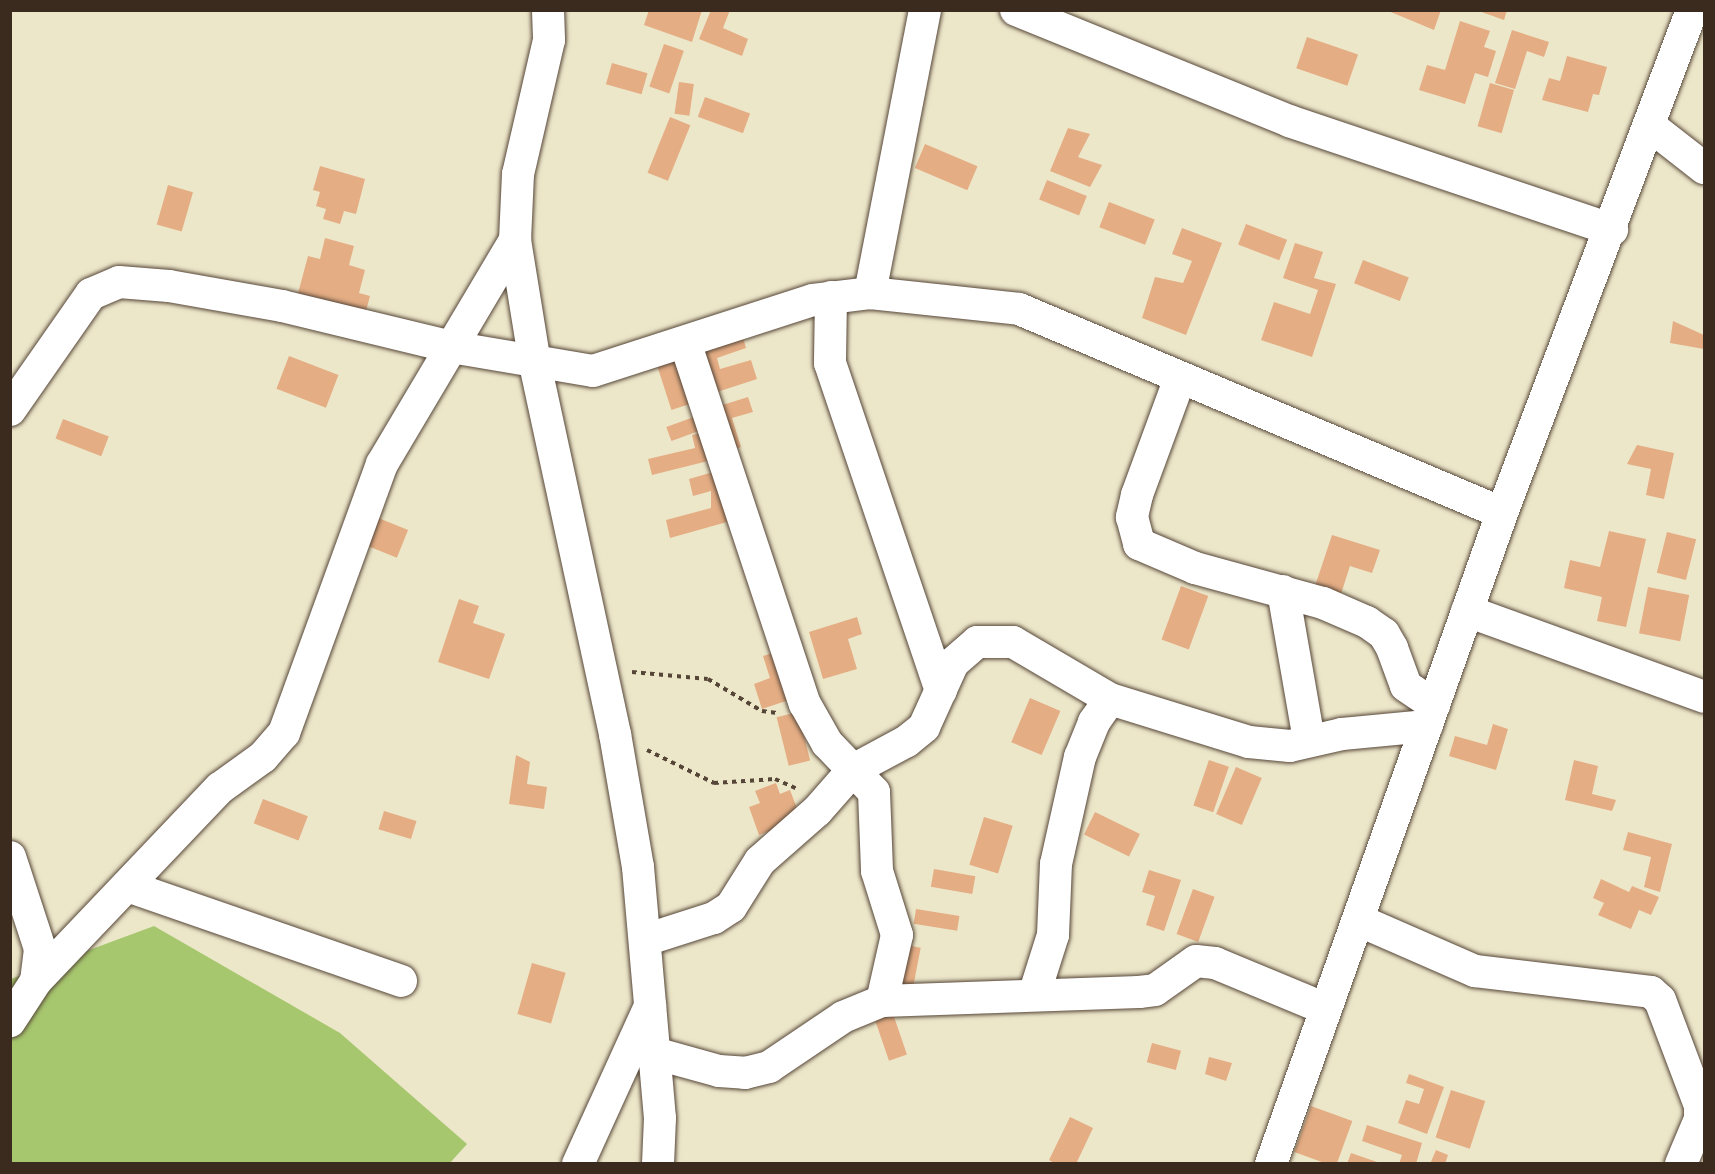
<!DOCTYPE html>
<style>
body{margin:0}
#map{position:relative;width:1715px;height:1174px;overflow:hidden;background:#ede7ca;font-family:"Libre Bodoni",serif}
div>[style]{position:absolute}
.green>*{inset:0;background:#a7c76f}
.building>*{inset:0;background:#e4ad84;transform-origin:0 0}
.path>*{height:4px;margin-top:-2px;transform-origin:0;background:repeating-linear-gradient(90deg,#564638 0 4.5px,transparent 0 9px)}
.roads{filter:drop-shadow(0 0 2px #564638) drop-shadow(0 0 2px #564638)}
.minor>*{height:32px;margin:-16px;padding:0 16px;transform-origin:16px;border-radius:16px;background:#fff}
span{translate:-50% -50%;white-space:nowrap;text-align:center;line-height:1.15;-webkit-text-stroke:6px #fff;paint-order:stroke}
.frame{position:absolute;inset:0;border:12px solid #3b2a1e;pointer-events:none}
</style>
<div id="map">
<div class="green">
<div style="clip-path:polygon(154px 926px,340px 1033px,467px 1144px,449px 1164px,11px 1164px,11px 979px)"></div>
</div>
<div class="building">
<div style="clip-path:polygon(649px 10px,684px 12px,702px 10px,692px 42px,644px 25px)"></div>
<div style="clip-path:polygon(711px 10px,730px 10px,723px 28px,748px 39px,742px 56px,699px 39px)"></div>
<div style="clip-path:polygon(1386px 10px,1441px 10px,1434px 30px)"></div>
<div style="clip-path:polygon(1476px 10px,1507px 10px,1504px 20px)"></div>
<div style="clip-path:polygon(1460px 21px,1490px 31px,1484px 47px,1496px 51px,1488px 77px,1475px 73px,1465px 104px,1419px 90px,1427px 65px,1445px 70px)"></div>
<div style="clip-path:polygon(1512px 30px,1549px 42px,1544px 57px,1527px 51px,1515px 89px,1495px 83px)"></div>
<div style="left:1307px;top:37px;width:54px;height:33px;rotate:19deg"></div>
<div style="left:664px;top:44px;width:21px;height:45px;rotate:19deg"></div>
<div style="clip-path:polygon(1567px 56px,1607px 67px,1599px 95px,1593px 94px,1588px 112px,1542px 100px,1549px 78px,1560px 81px)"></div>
<div style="left:612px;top:63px;width:37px;height:22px;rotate:16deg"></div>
<div style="left:679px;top:82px;width:15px;height:32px;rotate:8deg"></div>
<div style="left:1490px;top:83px;width:25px;height:45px;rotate:16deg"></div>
<div style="left:705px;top:97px;width:48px;height:21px;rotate:20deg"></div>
<div style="left:670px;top:117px;width:22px;height:60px;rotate:22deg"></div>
<div style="clip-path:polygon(1068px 128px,1090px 134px,1078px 157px,1102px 165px,1090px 187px,1050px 171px)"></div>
<div style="left:925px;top:144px;width:57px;height:26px;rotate:23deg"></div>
<div style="clip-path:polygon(320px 166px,365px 179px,356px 214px,344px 211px,340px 224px,323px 219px,326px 209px,316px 206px,320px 192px,313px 190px)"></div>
<div style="left:1047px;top:180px;width:43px;height:21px;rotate:22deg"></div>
<div style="left:168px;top:185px;width:26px;height:41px;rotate:16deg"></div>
<div style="left:1109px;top:202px;width:49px;height:27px;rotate:21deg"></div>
<div style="left:1246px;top:224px;width:44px;height:22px;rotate:21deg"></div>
<div style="clip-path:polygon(1182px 228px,1222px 243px,1186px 335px,1142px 318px,1155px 277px,1183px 283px,1192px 261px,1172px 254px)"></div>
<div style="clip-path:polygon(325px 238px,354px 246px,349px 265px,365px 270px,359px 293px,370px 296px,365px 315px,297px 297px,308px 256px,320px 259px)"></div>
<div style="clip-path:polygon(1295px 243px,1323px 252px,1314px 278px,1336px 284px,1312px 357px,1261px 340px,1274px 302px,1310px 314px,1318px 290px,1283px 278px)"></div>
<div style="left:1363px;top:260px;width:49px;height:25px;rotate:21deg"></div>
<div style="clip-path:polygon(1673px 321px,1704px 335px,1704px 349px,1670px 343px)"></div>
<div style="clip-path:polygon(741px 330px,746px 348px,717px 358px,720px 369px,751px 360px,757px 379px,708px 395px,692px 346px)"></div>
<div style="left:682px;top:355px;width:49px;height:27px;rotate:72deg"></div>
<div style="left:289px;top:356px;width:53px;height:35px;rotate:21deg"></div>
<div style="clip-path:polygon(748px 397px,753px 412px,732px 418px,741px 447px,727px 452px,713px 408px)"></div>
<div style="left:702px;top:414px;width:15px;height:38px;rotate:70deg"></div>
<div style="left:63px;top:419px;width:49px;height:21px;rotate:21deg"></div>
<div style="clip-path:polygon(709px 431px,716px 459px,652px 475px,648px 459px,695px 448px,692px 435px)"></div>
<div style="clip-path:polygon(1637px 445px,1674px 453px,1664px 499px,1646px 495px,1651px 469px,1627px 464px)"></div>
<div style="clip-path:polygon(720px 470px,734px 520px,670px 538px,666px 520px,711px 508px,711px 491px,693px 496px,689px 479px)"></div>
<div style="left:371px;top:515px;width:40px;height:30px;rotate:22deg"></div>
<div style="clip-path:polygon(1609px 531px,1646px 539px,1626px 627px,1597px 621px,1602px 597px,1564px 588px,1570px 560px,1600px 567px)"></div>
<div style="left:1667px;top:532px;width:30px;height:42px;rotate:14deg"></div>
<div style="clip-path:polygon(1332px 535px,1380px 550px,1372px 573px,1350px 566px,1340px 597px,1314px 589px)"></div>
<div style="left:1181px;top:586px;width:29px;height:57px;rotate:20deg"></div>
<div style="left:1648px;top:587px;width:42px;height:47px;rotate:11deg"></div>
<div style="clip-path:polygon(459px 599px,479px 606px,473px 623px,505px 634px,489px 679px,438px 662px)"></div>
<div style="clip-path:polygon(857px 617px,862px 634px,848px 639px,857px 669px,823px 679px,809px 632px)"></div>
<div style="clip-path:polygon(779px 651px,795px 698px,762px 709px,754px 684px,770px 678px,763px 656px)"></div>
<div style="left:1030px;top:698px;width:33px;height:48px;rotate:23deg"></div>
<div style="left:798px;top:712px;width:50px;height:22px;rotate:76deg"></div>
<div style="clip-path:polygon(1493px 724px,1508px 729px,1496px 770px,1449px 756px,1455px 736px,1487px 745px)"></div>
<div style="clip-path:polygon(516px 755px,530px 762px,527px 784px,547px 787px,544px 809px,509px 804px)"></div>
<div style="left:1209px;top:760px;width:21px;height:48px;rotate:19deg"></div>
<div style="clip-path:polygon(1574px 760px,1598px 766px,1592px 794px,1616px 800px,1612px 811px,1565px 800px)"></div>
<div style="left:1236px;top:767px;width:28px;height:51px;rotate:23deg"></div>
<div style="clip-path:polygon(776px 783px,780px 794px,790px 790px,801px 819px,759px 835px,749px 807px,760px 803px,755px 791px)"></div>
<div style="left:263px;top:799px;width:48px;height:26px;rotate:21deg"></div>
<div style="left:384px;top:811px;width:34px;height:19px;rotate:17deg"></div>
<div style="left:1095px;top:812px;width:50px;height:25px;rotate:26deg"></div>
<div style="left:984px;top:817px;width:30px;height:50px;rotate:17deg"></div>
<div style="clip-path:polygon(1628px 832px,1672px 844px,1660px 892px,1644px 887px,1651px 857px,1623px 850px)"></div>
<div style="left:934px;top:869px;width:42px;height:18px;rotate:10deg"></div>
<div style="clip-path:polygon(1149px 870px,1181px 880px,1164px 931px,1146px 925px,1155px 896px,1142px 892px)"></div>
<div style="clip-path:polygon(1601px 879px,1629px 892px,1632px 886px,1659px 897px,1651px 915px,1639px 910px,1631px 929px,1598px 915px,1604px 903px,1593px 898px)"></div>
<div style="left:1193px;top:889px;width:23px;height:48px;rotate:20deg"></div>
<div style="left:916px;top:909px;width:44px;height:15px;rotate:9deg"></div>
<div style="left:906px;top:945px;width:15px;height:42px;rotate:11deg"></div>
<div style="left:532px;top:963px;width:35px;height:53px;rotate:16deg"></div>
<div style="left:892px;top:1011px;width:46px;height:19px;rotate:71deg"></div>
<div style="left:1152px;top:1043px;width:30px;height:20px;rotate:15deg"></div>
<div style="clip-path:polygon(1209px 1057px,1232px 1063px,1226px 1081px,1205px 1074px)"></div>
<div style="clip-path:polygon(1409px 1074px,1444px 1087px,1427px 1134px,1398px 1123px,1406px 1100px,1419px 1104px,1424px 1089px,1406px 1083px)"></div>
<div style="left:1451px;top:1090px;width:36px;height:50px;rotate:18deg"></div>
<div style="left:1311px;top:1106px;width:44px;height:49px;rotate:20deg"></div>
<div style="clip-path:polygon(1070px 1117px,1093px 1128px,1076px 1164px,1056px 1164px,1049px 1160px)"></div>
<div style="clip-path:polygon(1367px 1125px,1422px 1143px,1416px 1164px,1399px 1164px,1402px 1155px,1362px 1141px)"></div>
<div style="clip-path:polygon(1436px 1150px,1448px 1155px,1445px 1164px,1430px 1164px)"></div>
<div style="clip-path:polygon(1351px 1153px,1380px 1163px,1380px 1164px,1347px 1164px)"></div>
</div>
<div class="path">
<div style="left:632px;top:672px;width:76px;rotate:5.3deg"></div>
<div style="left:708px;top:679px;width:63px;rotate:30.7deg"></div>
<div style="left:762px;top:711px;width:15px;rotate:8deg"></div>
<div style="left:647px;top:750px;width:75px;rotate:26.2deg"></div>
<div style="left:714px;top:783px;width:61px;rotate:-3.8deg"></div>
<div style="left:775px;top:779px;width:24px;rotate:24deg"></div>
</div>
<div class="roads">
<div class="minor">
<div style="left:548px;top:10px;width:30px;rotate:88deg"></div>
<div style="left:549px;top:40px;width:138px;rotate:103deg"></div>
<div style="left:518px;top:174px;width:66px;rotate:92.6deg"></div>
<div style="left:515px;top:240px;width:126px;rotate:80.8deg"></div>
<div style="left:535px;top:364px;width:379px;rotate:77.8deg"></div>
<div style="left:615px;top:734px;width:135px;rotate:80.2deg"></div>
<div style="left:638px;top:867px;width:252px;rotate:85deg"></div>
<div style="left:660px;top:1118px;width:46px;rotate:92.5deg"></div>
<div style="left:1016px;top:10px;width:295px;rotate:22.1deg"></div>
<div style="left:1289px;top:121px;width:341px;rotate:18.6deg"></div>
<div style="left:1649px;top:125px;width:70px;rotate:38deg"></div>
<div style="left:870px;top:293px;width:288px;rotate:-79deg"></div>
<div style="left:831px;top:297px;width:66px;rotate:90.9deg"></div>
<div style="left:830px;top:363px;width:346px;rotate:71.3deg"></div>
<div style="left:685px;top:342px;width:381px;rotate:71.7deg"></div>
<div style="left:805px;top:704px;width:45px;rotate:60.6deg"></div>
<div style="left:827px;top:743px;width:68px;rotate:46.2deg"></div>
<div style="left:874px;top:792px;width:79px;rotate:87.8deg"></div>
<div style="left:877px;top:871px;width:67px;rotate:72.6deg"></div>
<div style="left:897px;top:935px;width:68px;rotate:102.8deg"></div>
<div style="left:1180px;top:378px;width:125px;rotate:110.2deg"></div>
<div style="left:1137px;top:495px;width:23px;rotate:103deg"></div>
<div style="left:1132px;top:517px;width:28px;rotate:75deg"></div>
<div style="left:1139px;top:544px;width:61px;rotate:23.2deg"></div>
<div style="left:1195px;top:568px;width:133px;rotate:15.3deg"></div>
<div style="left:1323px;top:603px;width:48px;rotate:23.4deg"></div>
<div style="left:1367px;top:622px;width:21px;rotate:35deg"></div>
<div style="left:1384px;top:634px;width:16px;rotate:60deg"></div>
<div style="left:1392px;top:648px;width:40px;rotate:69.8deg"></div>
<div style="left:1406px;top:686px;width:34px;rotate:34deg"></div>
<div style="left:10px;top:410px;width:141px;rotate:-55.1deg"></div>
<div style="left:91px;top:294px;width:30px;rotate:-23deg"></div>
<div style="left:119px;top:282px;width:50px;rotate:4.6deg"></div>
<div style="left:169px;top:286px;width:115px;rotate:10deg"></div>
<div style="left:282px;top:306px;width:174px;rotate:13.6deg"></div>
<div style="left:451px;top:347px;width:144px;rotate:9.6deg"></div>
<div style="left:593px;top:371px;width:231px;rotate:-17.9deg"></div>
<div style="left:813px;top:300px;width:57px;rotate:-7deg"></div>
<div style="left:870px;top:293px;width:150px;rotate:6.1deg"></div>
<div style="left:1019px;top:309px;width:524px;rotate:22.9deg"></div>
<div style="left:1283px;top:591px;width:151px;rotate:80.1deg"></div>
<div style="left:1467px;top:611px;width:252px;rotate:19.9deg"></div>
<div style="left:10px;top:857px;width:97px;rotate:71.9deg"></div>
<div style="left:40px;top:949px;width:32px;rotate:97deg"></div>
<div style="left:36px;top:981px;width:48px;rotate:123deg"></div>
<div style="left:127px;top:886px;width:290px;rotate:19.1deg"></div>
<div style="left:1358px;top:920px;width:128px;rotate:23.6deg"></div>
<div style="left:1475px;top:971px;width:177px;rotate:6.8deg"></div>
<div style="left:1651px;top:992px;width:12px;rotate:42deg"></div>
<div style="left:1660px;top:1000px;width:113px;rotate:69.3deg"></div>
<div style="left:1700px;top:1106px;width:13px;rotate:90deg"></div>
<div style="left:1700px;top:1119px;width:49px;rotate:112.9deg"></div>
<div style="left:645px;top:940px;width:72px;rotate:-17.7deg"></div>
<div style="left:714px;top:918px;width:20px;rotate:-33deg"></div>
<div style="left:731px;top:907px;width:54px;rotate:-57.8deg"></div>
<div style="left:760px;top:861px;width:76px;rotate:-41.3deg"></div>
<div style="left:817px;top:811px;width:55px;rotate:-48.7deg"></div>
<div style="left:853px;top:770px;width:61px;rotate:-28.2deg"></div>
<div style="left:907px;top:741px;width:22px;rotate:-39deg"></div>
<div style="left:924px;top:727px;width:70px;rotate:-65.6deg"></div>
<div style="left:953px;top:663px;width:32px;rotate:-41deg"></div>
<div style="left:977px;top:642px;width:36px"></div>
<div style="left:1013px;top:642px;width:113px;rotate:30.4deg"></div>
<div style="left:1110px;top:699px;width:145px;rotate:17.2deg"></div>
<div style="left:1249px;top:742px;width:41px;rotate:5.6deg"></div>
<div style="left:1290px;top:746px;width:53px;rotate:-13deg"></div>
<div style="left:1342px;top:734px;width:85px;rotate:-5.4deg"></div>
<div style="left:36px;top:981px;width:267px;rotate:-46.4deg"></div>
<div style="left:220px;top:788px;width:53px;rotate:-35.8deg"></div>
<div style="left:263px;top:757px;width:32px;rotate:-49deg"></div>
<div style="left:284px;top:733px;width:286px;rotate:-70deg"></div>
<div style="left:382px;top:464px;width:261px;rotate:-59.3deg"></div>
<div style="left:1034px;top:995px;width:63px;rotate:-72.4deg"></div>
<div style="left:1053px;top:935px;width:71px;rotate:-87.6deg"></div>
<div style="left:1056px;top:864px;width:110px;rotate:-77.4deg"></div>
<div style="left:1080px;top:757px;width:38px;rotate:-68deg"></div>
<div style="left:1094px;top:722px;width:28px;rotate:-55deg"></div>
<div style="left:654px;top:1053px;width:67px;rotate:15.5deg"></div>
<div style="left:719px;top:1071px;width:26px;rotate:4deg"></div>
<div style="left:745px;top:1073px;width:25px;rotate:-14deg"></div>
<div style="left:769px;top:1067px;width:89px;rotate:-34deg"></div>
<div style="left:843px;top:1017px;width:42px;rotate:-22.3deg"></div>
<div style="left:882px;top:1001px;width:257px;rotate:-2deg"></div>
<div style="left:1139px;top:992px;width:16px;rotate:-7deg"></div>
<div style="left:1155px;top:990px;width:50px;rotate:-35.3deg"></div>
<div style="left:1196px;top:961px;width:19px;rotate:6deg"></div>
<div style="left:1215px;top:963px;width:120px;rotate:22.5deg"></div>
<div style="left:578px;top:1164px;width:174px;rotate:-65.5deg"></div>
<div style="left:1271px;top:1164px;width:691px;rotate:-70.46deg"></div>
<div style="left:1502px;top:513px;width:538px;rotate:-69.31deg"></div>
</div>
</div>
<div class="frame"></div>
</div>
